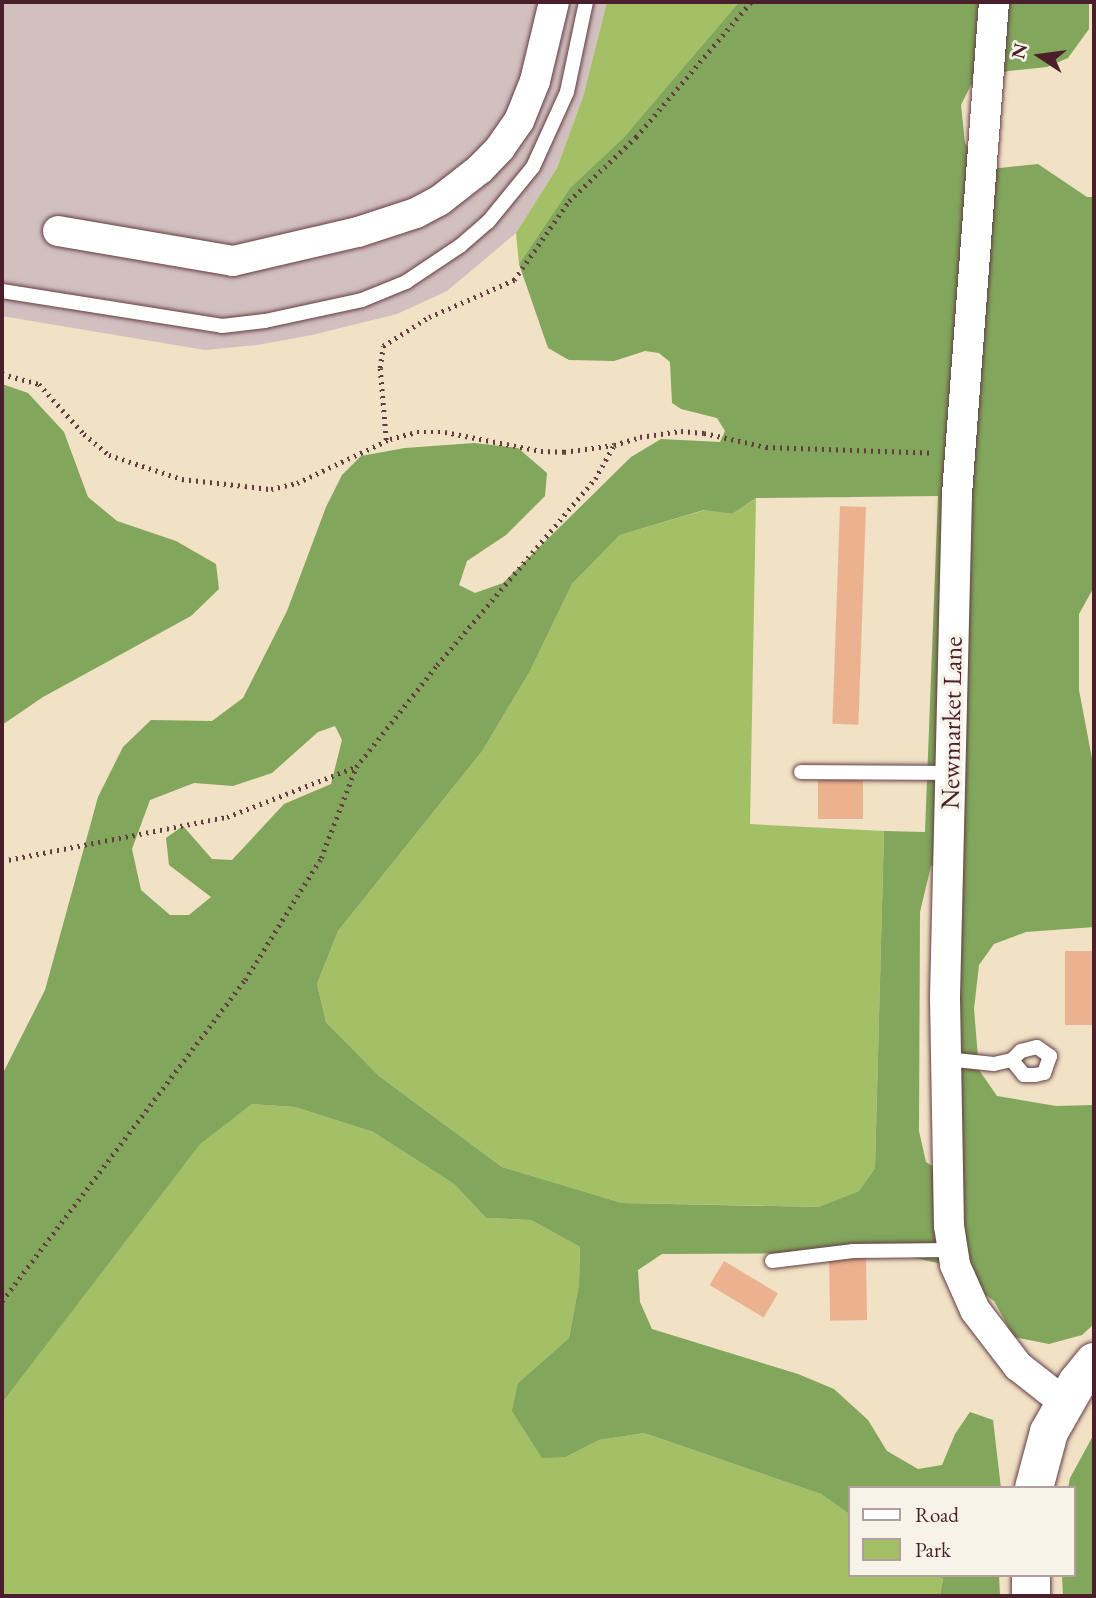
<!DOCTYPE html>
<style>
body{margin:0}
#map{position:relative;width:1096px;height:1598px;overflow:hidden;background:#f1e1c5;font-family:"EB Garamond",serif}
div>[style]{position:absolute}
.industrial>*{inset:0;background:#d2bfbf}
.green>*{inset:0;background:#a3c067}
.forest>*{inset:0;background:#82a65c}
.building>*{inset:0;background:#ebb290;transform-origin:0 0}
.path>*{height:4.5px;margin-top:-2.25px;transform-origin:0;background:repeating-linear-gradient(90deg,#633c42 0 2px,transparent 0 7px)}
.roads{filter:drop-shadow(0 0 2px #633c42) drop-shadow(0 0 2px #633c42)}
.lane>*{height:14px;margin:-7px;padding:0 7px;transform-origin:7px;border-radius:7px;background:#fff}
.street>*{height:30px;margin:-15px;padding:0 15px;transform-origin:15px;border-radius:15px;background:#fff}
.secondary>*{height:38px;margin:-19px;padding:0 19px;transform-origin:19px;border-radius:19px;background:#fff}
span{translate:-50% -50%;white-space:nowrap;text-align:center;line-height:1.15;-webkit-text-stroke:7px #f7f3e8;paint-order:stroke}
.street-label{font-size:26px;color:#4a1f2b}
.frame{position:absolute;inset:0;border:4px solid #4a1f2b;pointer-events:none}
.legend{position:absolute;left:848px;top:1486px;width:228px;height:91px;box-sizing:border-box;background:#f7f3e8;border:2px solid #b29e9c;margin:0;padding:9px 12px;list-style:none;font-size:21px;color:#4a1f2b}
.legend li{display:flex;align-items:center;gap:14px;height:35px}
.legend b{width:35px;border:2px solid #b29e9c}
.north{position:absolute;left:1005px;top:21px;width:70px;height:70px;-webkit-text-stroke:5px #f7f3e8;paint-order:stroke;rotate:283deg;font-size:19px;font-weight:700;line-height:28px;text-align:center;color:#4a1f2b}
.north::after{content:'';display:block;margin:auto;width:24px;height:32px;background:#4a1f2b;clip-path:polygon(50% 0,100% 100%,50% 72%,0 100%)}
</style>
<div id="map">
<div class="industrial">
<div style="clip-path:polygon(2px 2px,607px 2px,583px 97px,557px 168px,516px 233px,447px 291px,397px 314px,312px 335px,257px 345px,205px 350px,2px 316px)"></div>
</div>
<div class="green">
<div style="clip-path:polygon(607px 2px,739px 2px,624px 137px,570px 188px,519px 264px,516px 233px,557px 168px,583px 97px)"></div>
<div style="clip-path:polygon(756px 498px,750px 824px,884px 831px,875px 1168px,859px 1191px,820px 1207px,622px 1203px,502px 1167px,379px 1076px,326px 1022px,317px 984px,338px 931px,483px 750px,530px 671px,572px 584px,620px 535px,705px 510px,732px 514px)"></div>
<div style="clip-path:polygon(252px 1104px,295px 1107px,373px 1132px,454px 1184px,486px 1218px,531px 1220px,580px 1247px,579px 1284px,569px 1338px,518px 1383px,566px 1457px,599px 1440px,644px 1433px,821px 1494px,849px 1514px,849px 1575px,938px 1575px,943px 1579px,940px 1596px,2px 1596px,2px 1403px,200px 1143px)"></div>
</div>
<div class="forest">
<div style="clip-path:polygon(evenodd,739px 2px,1089px 2px,1089px 29px,1068px 58px,1047px 67px,1008px 71px,971px 85px,961px 105px,965px 143px,979px 164px,1000px 168px,1038px 164px,1087px 197px,1094px 197px,1094px 587px,1079px 614px,1079px 690px,1094px 769px,1094px 927px,1026px 932px,994px 944px,979px 965px,974px 1009px,979px 1070px,997px 1096px,1056px 1106px,1094px 1105px,1094px 1324px,1082px 1335px,1049px 1344px,1014px 1337px,994px 1301px,942px 1264px,893px 1253px,662px 1254px,638px 1270px,640px 1302px,652px 1329px,798px 1374px,834px 1389px,868px 1420px,887px 1451px,918px 1469px,942px 1465px,955px 1434px,970px 1412px,993px 1420px,1001px 1488px,849px 1488px,849px 1514px,821px 1494px,644px 1433px,599px 1440px,566px 1457px,542px 1458px,512px 1411px,518px 1383px,569px 1338px,579px 1284px,580px 1247px,531px 1220px,486px 1218px,454px 1184px,373px 1132px,295px 1107px,252px 1104px,200px 1144px,2px 1403px,2px 1075px,45px 990px,98px 797px,123px 747px,151px 720px,212px 721px,243px 698px,287px 611px,326px 507px,342px 475px,361px 456px,405px 448px,474px 443px,518px 448px,547px 473px,545px 496px,506px 535px,467px 561px,459px 585px,475px 593px,503px 583px,631px 457px,661px 439px,720px 442px,725px 431px,717px 418px,681px 409px,672px 403px,670px 362px,659px 353px,645px 351px,614px 361px,569px 360px,548px 348px,519px 264px,570px 188px,624px 137px,739px 2px,938px 496px,925px 832px,884px 831px,875px 1168px,859px 1191px,819px 1207px,622px 1203px,502px 1167px,379px 1076px,326px 1022px,317px 984px,338px 931px,483px 750px,530px 671px,572px 584px,620px 535px,704px 510px,732px 514px,756px 498px,938px 496px,739px 2px,335px 726px,342px 740px,331px 784px,284px 804px,232px 860px,212px 859px,183px 826px,166px 838px,169px 865px,211px 897px,189px 915px,170px 915px,141px 890px,132px 849px,150px 800px,194px 783px,233px 786px,272px 773px,318px 732px,335px 726px,739px 2px,931px 866px,948px 867px,939px 1170px,926px 1162px,919px 1131px,920px 912px,931px 866px)"></div>
<div style="clip-path:polygon(2px 384px,28px 393px,64px 432px,88px 497px,117px 521px,176px 541px,216px 564px,219px 589px,191px 616px,43px 697px,2px 725px)"></div>
<div style="clip-path:polygon(1094px 1434px,1094px 1596px,1063px 1596px,1062px 1575px,1073px 1575px,1073px 1488px,1068px 1488px,1070px 1478px)"></div>
<div style="clip-path:polygon(938px 1575px,999px 1575px,1000px 1596px,940px 1596px,943px 1579px)"></div>
</div>
<div class="building">
<div style="left:840px;top:506px;width:26px;height:218px;rotate:2deg"></div>
<div style="left:818px;top:780px;width:45px;height:39px"></div>
<div style="left:1094px;top:951px;width:74px;height:29px;rotate:90deg"></div>
<div style="left:866px;top:1257px;width:63px;height:37px;rotate:89deg"></div>
<div style="left:724px;top:1261px;width:63px;height:28px;rotate:31deg"></div>
</div>
<div class="path">
<div style="left:2px;top:374px;width:38px;rotate:15deg"></div>
<div style="left:39px;top:384px;width:67px;rotate:48deg"></div>
<div style="left:84px;top:434px;width:33px;rotate:40deg"></div>
<div style="left:109px;top:455px;width:77px;rotate:18.2deg"></div>
<div style="left:182px;top:479px;width:63px;rotate:6.3deg"></div>
<div style="left:245px;top:486px;width:26px;rotate:7deg"></div>
<div style="left:271px;top:489px;width:27px;rotate:-13deg"></div>
<div style="left:297px;top:483px;width:103px;rotate:-25.3deg"></div>
<div style="left:390px;top:439px;width:28px;rotate:-15deg"></div>
<div style="left:417px;top:432px;width:28px"></div>
<div style="left:445px;top:432px;width:98px;rotate:11.2deg"></div>
<div style="left:541px;top:451px;width:23px;rotate:2deg"></div>
<div style="left:564px;top:452px;width:50px;rotate:-8deg"></div>
<div style="left:386px;top:440px;width:72px;rotate:-94.8deg"></div>
<div style="left:380px;top:368px;width:22px;rotate:-82deg"></div>
<div style="left:383px;top:346px;width:54px;rotate:-32.2deg"></div>
<div style="left:429px;top:317px;width:93px;rotate:-23.5deg"></div>
<div style="left:514px;top:280px;width:96px;rotate:-55.2deg"></div>
<div style="left:569px;top:201px;width:93px;rotate:-43.7deg"></div>
<div style="left:636px;top:137px;width:177px;rotate:-49.6deg"></div>
<div style="left:2px;top:861px;width:229px;rotate:-11.1deg"></div>
<div style="left:227px;top:817px;width:137px;rotate:-21.3deg"></div>
<div style="left:2px;top:1301px;width:403px;rotate:-52.9deg"></div>
<div style="left:245px;top:980px;width:144px;rotate:-58.1deg"></div>
<div style="left:321px;top:858px;width:97px;rotate:-69deg"></div>
<div style="left:356px;top:767px;width:130px;rotate:-51.5deg"></div>
<div style="left:437px;top:665px;width:244px;rotate:-49.7deg"></div>
<div style="left:595px;top:479px;width:39px;rotate:-61deg"></div>
<div style="left:614px;top:445px;width:27px;rotate:-17deg"></div>
<div style="left:640px;top:437px;width:41px;rotate:-8.3deg"></div>
<div style="left:681px;top:431px;width:23px;rotate:5deg"></div>
<div style="left:704px;top:433px;width:64px;rotate:12.7deg"></div>
<div style="left:766px;top:447px;width:168px;rotate:2deg"></div>
</div>
<div class="roads">
<div class="lane">
<div style="left:2px;top:291px;width:223px;rotate:9deg"></div>
<div style="left:222px;top:326px;width:43px;rotate:-6.6deg"></div>
<div style="left:265px;top:321px;width:99px;rotate:-12.2deg"></div>
<div style="left:362px;top:300px;width:48px;rotate:-22.2deg"></div>
<div style="left:406px;top:282px;width:65px;rotate:-33.7deg"></div>
<div style="left:460px;top:246px;width:37px;rotate:-41deg"></div>
<div style="left:488px;top:222px;width:71px;rotate:-50.7deg"></div>
<div style="left:533px;top:167px;width:82px;rotate:-65.6deg"></div>
<div style="left:567px;top:92px;width:92px;rotate:-78.1deg"></div>
<div style="left:801px;top:772px;width:149px;rotate:0.4deg"></div>
<div style="left:946px;top:1059px;width:48px;rotate:5.9deg"></div>
<div style="left:994px;top:1064px;width:18px;rotate:-13deg"></div>
<div style="left:1012px;top:1060px;width:13px;rotate:-45deg"></div>
<div style="left:1021px;top:1051px;width:16px;rotate:-14deg"></div>
<div style="left:1037px;top:1047px;width:16px;rotate:35deg"></div>
<div style="left:1050px;top:1056px;width:18px;rotate:109deg"></div>
<div style="left:1044px;top:1073px;width:9px;rotate:167deg"></div>
<div style="left:1035px;top:1075px;width:11px;rotate:180deg"></div>
<div style="left:1024px;top:1075px;width:19px;rotate:-129deg"></div>
<div style="left:772px;top:1261px;width:82px;rotate:-7deg"></div>
<div style="left:853px;top:1251px;width:99px;rotate:-0.6deg"></div>
</div>
<div class="street">
<div style="left:994px;top:2px;width:494px;rotate:94.3deg"></div>
<div style="left:957px;top:495px;width:503px;rotate:91.37deg"></div>
<div style="left:945px;top:998px;width:228px;rotate:89deg"></div>
<div style="left:949px;top:1226px;width:39px;rotate:81deg"></div>
<div style="left:955px;top:1265px;width:49px;rotate:66deg"></div>
<div style="left:975px;top:1310px;width:71px;rotate:52.5deg"></div>
<div style="left:1018px;top:1366px;width:60px;rotate:38.2deg"></div>
<div style="left:58px;top:231px;width:178px;rotate:9.7deg"></div>
<div style="left:233px;top:261px;width:128px;rotate:-13.1deg"></div>
<div style="left:358px;top:232px;width:61px;rotate:-18.1deg"></div>
<div style="left:416px;top:213px;width:26px;rotate:-28deg"></div>
<div style="left:439px;top:201px;width:52px;rotate:-38deg"></div>
<div style="left:480px;top:169px;width:29px;rotate:-46deg"></div>
<div style="left:500px;top:148px;width:33px;rotate:-55deg"></div>
<div style="left:519px;top:121px;width:43px;rotate:-68.2deg"></div>
<div style="left:535px;top:81px;width:81px;rotate:-76.5deg"></div>
</div>
<div class="secondary">
<div style="left:1034px;top:1488px;width:58px;rotate:-75deg"></div>
<div style="left:1049px;top:1432px;width:56px;rotate:-60.3deg"></div>
<div style="left:1077px;top:1383px;width:27px;rotate:-51deg"></div>
<div style="left:1031px;top:1575px;width:21px;rotate:90deg"></div>
</div>
</div>
<div class="street-label">
<span style="left:952px;top:723px;rotate:-89deg">Newmarket Lane</span>
</div>
<div class="frame"></div>
<ul class="legend">
<li><b style="height:9px;background:#fff"></b>Road</li>
<li><b style="height:19px;background:#a3c067"></b>Park</li>
</ul>
<div class="north">N</div>
</div>
